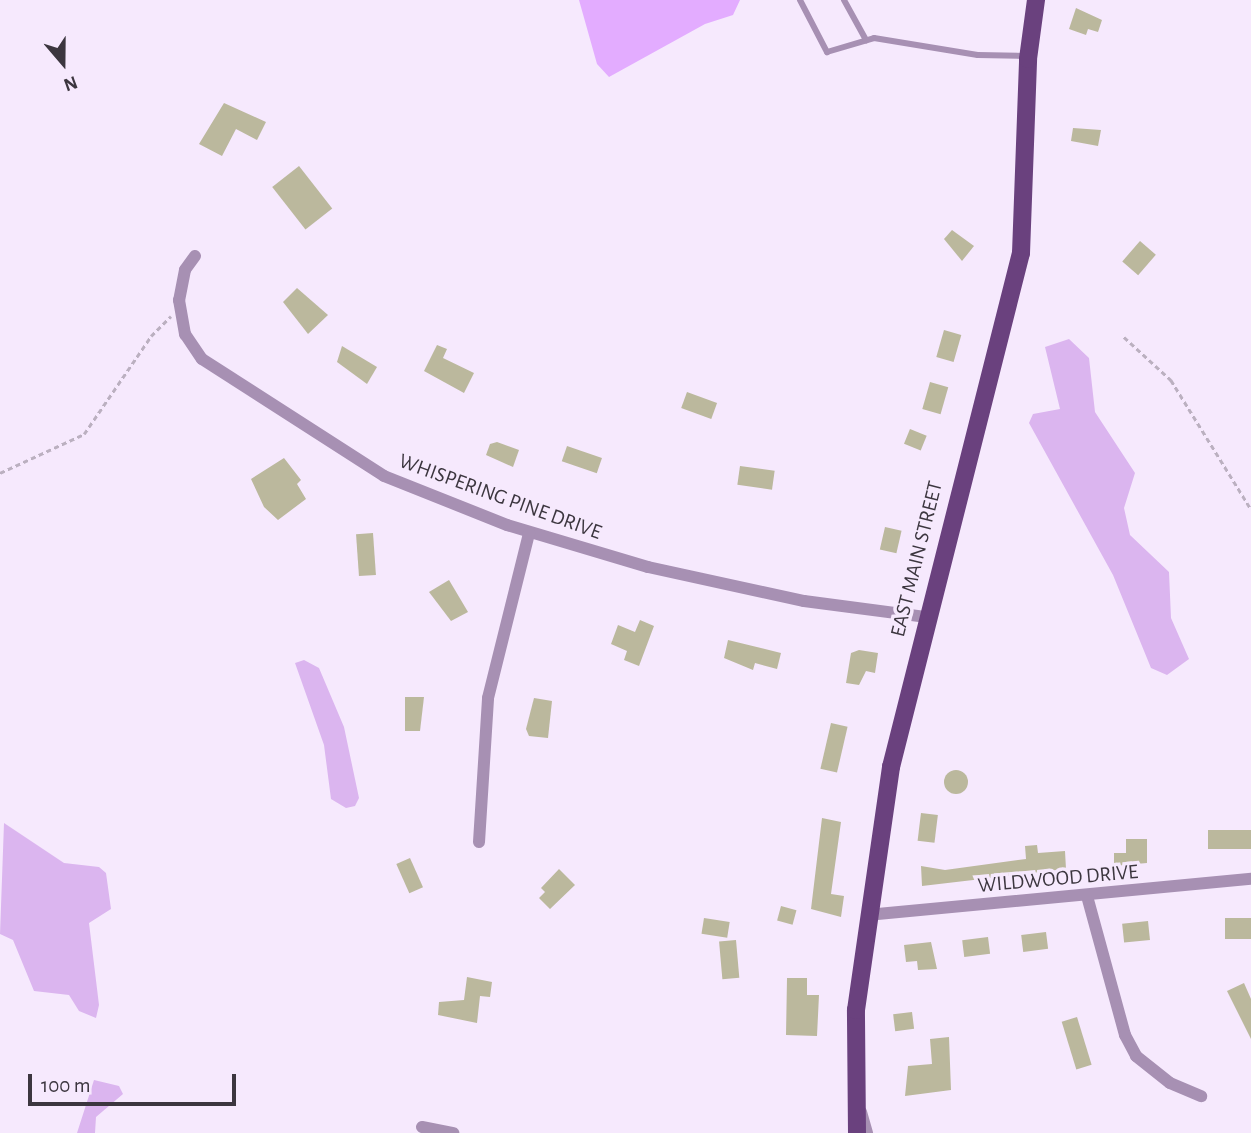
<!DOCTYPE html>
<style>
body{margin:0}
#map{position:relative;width:1251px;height:1133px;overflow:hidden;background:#f6e9fd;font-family:"Alegreya Sans",sans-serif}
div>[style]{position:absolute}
.green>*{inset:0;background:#dbb5ef}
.water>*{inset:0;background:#e3acff}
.building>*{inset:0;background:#bbb89d;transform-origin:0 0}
.round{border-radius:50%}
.path>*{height:2.5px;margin-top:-1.25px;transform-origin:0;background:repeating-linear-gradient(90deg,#bbb0c0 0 5px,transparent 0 8.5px)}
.service>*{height:6px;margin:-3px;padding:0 3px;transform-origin:3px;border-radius:3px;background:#a790b3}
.minor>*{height:12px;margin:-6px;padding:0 6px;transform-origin:6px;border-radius:6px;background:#a790b3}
.primary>*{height:18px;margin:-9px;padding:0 9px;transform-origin:9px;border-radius:9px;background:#6a417e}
span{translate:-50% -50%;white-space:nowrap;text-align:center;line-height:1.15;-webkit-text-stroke:7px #f6e9fd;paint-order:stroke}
.street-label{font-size:21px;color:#3c363f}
.north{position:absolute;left:28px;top:28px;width:70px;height:70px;-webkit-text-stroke:5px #f6e9fd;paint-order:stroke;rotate:160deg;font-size:19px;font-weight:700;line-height:28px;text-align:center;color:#3c363f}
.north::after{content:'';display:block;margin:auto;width:24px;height:32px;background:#3c363f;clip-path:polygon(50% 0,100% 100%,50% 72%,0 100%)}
.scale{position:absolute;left:28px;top:1074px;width:208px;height:32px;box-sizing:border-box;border:4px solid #3c363f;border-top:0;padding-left:9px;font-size:21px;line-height:24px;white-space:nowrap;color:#3c363f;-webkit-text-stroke:5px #f6e9fd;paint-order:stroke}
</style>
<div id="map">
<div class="green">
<div style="clip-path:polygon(1069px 339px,1089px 358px,1095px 412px,1135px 473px,1124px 508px,1130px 535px,1169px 572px,1171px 618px,1189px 659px,1167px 675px,1151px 668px,1113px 575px,1029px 423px,1033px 414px,1060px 409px,1045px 347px)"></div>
<div style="clip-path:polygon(304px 660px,319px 668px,344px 727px,359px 798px,355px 806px,346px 808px,331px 799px,324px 745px,295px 663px)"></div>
<div style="clip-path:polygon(4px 823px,64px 863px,99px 867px,106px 873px,111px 909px,89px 923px,99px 1005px,96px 1018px,79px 1011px,69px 995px,34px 991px,13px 940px,0 934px)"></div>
<div style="clip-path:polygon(94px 1080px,119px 1086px,123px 1094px,96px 1117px,95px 1133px,77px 1133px)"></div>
</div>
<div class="water">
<div style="clip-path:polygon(579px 0,740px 0,733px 15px,705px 24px,609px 77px,597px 64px)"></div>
</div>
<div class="building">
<div style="clip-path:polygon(1076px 8px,1102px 20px,1098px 32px,1088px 29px,1086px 35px,1069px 29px)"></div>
<div style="clip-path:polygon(224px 103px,266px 122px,257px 140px,236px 129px,222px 156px,199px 144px)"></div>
<div style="clip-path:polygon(1073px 128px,1101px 130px,1098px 146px,1071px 141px)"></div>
<div style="left:299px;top:166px;width:54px;height:34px;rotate:52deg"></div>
<div style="clip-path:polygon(952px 230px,974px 246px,962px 261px,944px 239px)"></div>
<div style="left:1140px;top:241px;width:21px;height:27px;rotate:41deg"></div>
<div style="clip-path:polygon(297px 288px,328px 315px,308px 334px,283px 302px)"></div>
<div style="left:944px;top:330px;width:18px;height:28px;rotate:16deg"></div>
<div style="clip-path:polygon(437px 345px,447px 349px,443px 358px,474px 373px,464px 393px,424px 371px)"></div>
<div style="clip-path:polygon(342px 346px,377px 367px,367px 384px,337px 362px)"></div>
<div style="left:930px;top:382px;width:19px;height:28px;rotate:16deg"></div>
<div style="left:687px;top:392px;width:32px;height:17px;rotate:20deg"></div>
<div style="left:910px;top:429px;width:18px;height:16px;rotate:22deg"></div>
<div style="clip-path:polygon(497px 442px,519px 450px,513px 467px,486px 455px,490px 444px)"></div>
<div style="left:567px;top:446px;width:37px;height:16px;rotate:19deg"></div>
<div style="clip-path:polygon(284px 458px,301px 480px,297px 484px,306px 499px,278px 520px,264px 507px,251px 479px)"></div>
<div style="left:740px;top:466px;width:35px;height:19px;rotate:8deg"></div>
<div style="left:885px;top:527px;width:17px;height:23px;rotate:13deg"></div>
<div style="left:373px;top:533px;width:42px;height:17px;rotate:86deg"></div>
<div style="clip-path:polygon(449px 580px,468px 612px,451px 621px,429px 592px)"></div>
<div style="clip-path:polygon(640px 620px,654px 626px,639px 666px,624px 660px,627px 651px,611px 644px,618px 625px,635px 632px)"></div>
<div style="clip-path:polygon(728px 640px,781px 653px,777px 669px,755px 663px,753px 670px,724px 658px)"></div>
<div style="clip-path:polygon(859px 650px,878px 653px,875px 673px,866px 671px,859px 685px,846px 683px,851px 653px)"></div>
<div style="clip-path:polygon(405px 697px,424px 697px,420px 731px,405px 731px)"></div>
<div style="clip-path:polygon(534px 698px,552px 701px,548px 738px,529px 736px,526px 729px)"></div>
<div style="left:831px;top:723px;width:17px;height:47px;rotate:13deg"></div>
<div class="round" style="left:944px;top:770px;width:24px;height:24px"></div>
<div style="left:921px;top:813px;width:17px;height:28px;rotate:7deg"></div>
<div style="clip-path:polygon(822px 818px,841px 822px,831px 894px,844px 896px,841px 917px,811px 909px)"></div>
<div style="left:1251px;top:830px;width:19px;height:43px;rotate:90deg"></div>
<div style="clip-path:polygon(1126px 839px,1147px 839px,1147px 863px,1114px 866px,1114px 853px,1126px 853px)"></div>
<div style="clip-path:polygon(1037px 845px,1038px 853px,1065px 851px,1066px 869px,922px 886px,921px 866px,945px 870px,1026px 859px,1025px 846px)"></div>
<div style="left:410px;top:858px;width:32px;height:15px;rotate:66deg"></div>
<div style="clip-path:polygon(559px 869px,575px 885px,550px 909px,539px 898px,545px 892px,541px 888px)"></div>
<div style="left:781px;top:906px;width:16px;height:15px;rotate:15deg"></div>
<div style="left:704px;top:918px;width:26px;height:16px;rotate:9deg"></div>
<div style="left:1251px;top:918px;width:21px;height:26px;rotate:90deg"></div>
<div style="left:1148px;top:921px;width:19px;height:26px;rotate:84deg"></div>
<div style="left:1046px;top:932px;width:17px;height:25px;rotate:83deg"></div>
<div style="left:988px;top:937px;width:17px;height:26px;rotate:83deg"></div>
<div style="left:736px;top:940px;width:38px;height:17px;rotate:85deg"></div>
<div style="clip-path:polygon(931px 942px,937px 969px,918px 970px,917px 961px,906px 962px,904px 945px)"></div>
<div style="clip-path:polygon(467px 977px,492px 982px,490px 997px,480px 996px,477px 1023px,438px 1015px,439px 1002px,464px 1000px)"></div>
<div style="clip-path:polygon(787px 978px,807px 978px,807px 995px,819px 995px,817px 1036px,786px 1035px)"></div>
<div style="clip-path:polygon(1244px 983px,1251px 999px,1251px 1039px,1227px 991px)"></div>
<div style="left:912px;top:1012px;width:17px;height:19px;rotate:83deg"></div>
<div style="left:1077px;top:1017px;width:50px;height:16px;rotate:73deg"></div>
<div style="clip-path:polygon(949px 1037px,951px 1090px,905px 1096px,908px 1066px,932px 1064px,930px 1039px)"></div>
</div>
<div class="path">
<div style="left:1124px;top:337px;width:64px;rotate:42.5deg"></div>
<div style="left:1171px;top:380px;width:152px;rotate:58.2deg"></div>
<div style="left:0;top:473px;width:93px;rotate:-24.9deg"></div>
<div style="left:84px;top:434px;width:119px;rotate:-55.6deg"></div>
<div style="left:151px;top:336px;width:28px;rotate:-45deg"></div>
</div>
<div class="service">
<div style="left:800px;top:0;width:59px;rotate:62.6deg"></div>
<div style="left:827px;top:52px;width:49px;rotate:-16.6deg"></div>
<div style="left:874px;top:38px;width:105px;rotate:9.3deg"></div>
<div style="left:978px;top:55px;width:48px;rotate:1.2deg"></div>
<div style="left:844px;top:0;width:46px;rotate:61.2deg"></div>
</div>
<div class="minor">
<div style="left:195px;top:256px;width:17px;rotate:126deg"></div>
<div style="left:185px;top:270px;width:31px;rotate:101deg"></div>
<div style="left:179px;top:300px;width:35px;rotate:80deg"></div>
<div style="left:185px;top:334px;width:30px;rotate:56deg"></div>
<div style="left:202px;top:359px;width:216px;rotate:32.7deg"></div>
<div style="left:384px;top:476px;width:132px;rotate:21.7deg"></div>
<div style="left:507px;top:525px;width:147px;rotate:16.6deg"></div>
<div style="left:648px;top:567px;width:160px;rotate:12.3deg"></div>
<div style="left:804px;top:601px;width:122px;rotate:7.5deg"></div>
<div style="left:479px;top:842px;width:144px;rotate:-86.4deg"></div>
<div style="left:488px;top:698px;width:170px;rotate:-76deg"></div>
<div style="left:1087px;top:896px;width:144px;rotate:74.7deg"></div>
<div style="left:1125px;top:1035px;width:24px;rotate:62deg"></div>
<div style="left:1136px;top:1056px;width:43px;rotate:38.5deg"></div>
<div style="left:1170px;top:1083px;width:34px;rotate:23deg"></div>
<div style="left:867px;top:915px;width:386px;rotate:-5.4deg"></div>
<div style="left:861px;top:1112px;width:22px;rotate:74deg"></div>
<div style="left:422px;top:1127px;width:32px;rotate:11deg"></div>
</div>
<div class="primary">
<div style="left:857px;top:1133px;width:123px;rotate:-90.5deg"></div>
<div style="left:856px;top:1010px;width:246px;rotate:-81.8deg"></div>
<div style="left:891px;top:767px;width:530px;rotate:-75.81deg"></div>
<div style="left:1021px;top:253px;width:194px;rotate:-87.9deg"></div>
<div style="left:1028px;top:59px;width:60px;rotate:-82.3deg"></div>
</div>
<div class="street-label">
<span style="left:500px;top:497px;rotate:20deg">WHISPERING PINE DRIVE</span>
<span style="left:917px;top:559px;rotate:-76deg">EAST MAIN STREET</span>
<span style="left:1058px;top:879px;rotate:-5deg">WILDWOOD DRIVE</span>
</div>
<div class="north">N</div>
<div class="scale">100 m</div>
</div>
